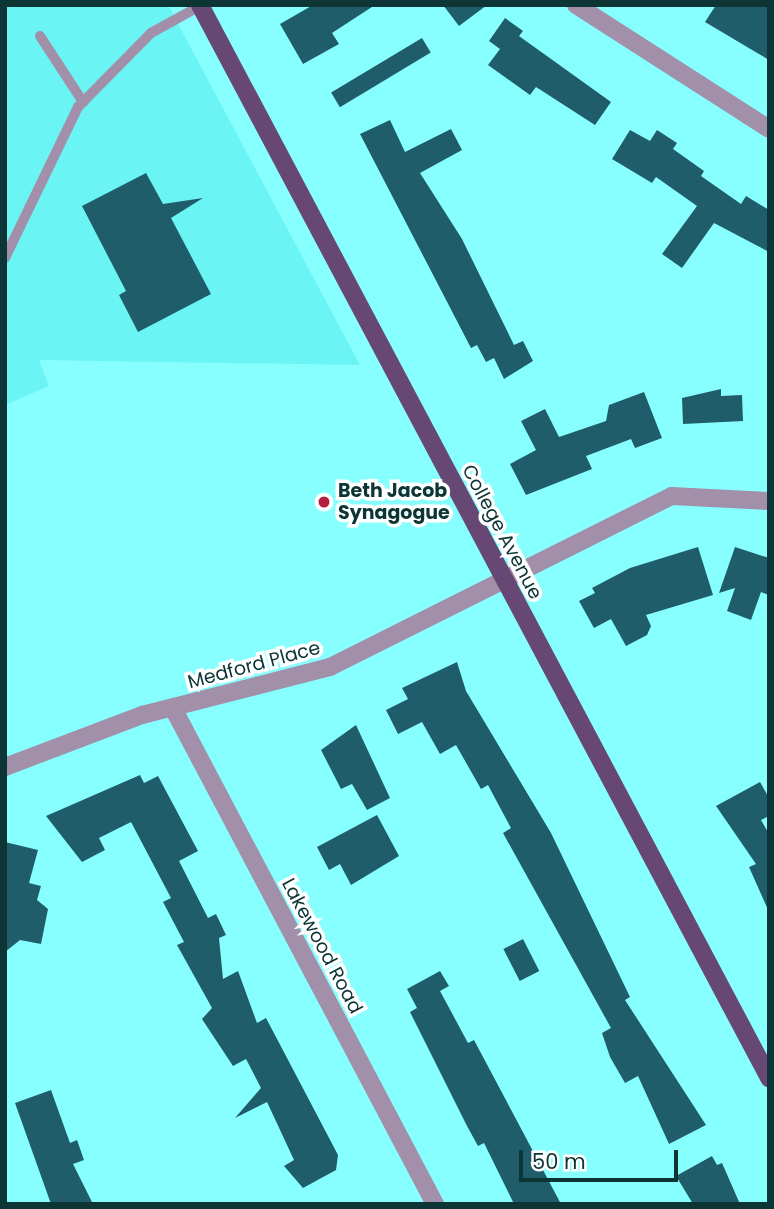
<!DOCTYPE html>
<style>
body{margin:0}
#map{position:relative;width:774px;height:1209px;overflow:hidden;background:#87ffff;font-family:Poppins,sans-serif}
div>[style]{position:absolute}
.built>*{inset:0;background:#6bf4f4}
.building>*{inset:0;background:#205d6b;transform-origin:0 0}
.service>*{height:10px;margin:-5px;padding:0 5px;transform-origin:5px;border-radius:5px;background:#a290aa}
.minor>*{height:18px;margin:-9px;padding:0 9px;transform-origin:9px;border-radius:9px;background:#a290aa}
.primary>*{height:18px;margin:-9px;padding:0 9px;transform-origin:9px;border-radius:9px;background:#674874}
.dots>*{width:19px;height:19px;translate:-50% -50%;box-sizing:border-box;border:4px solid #fff;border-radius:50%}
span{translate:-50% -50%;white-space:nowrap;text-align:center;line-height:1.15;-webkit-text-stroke:7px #fff;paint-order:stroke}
.poi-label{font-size:19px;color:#0d3535;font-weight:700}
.left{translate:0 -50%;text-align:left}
.street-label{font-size:19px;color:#0d3535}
.frame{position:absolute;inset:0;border:7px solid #0d3535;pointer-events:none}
.scale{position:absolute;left:519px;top:1150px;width:159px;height:32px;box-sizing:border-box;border:4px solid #0d3535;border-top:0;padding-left:9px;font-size:21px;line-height:24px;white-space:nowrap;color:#0d3535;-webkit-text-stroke:5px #fff;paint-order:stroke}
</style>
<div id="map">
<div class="built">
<div style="clip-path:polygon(5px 5px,168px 5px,360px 365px,39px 360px,49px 386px,5px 405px)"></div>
</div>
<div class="building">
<div style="clip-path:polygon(313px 5px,375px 5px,332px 33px,339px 44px,303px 64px,280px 24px)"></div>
<div style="clip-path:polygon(443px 5px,487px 5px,459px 26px)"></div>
<div style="clip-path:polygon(716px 5px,769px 5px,769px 60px,705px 22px)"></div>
<div style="clip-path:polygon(505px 18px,523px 31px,519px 36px,611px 102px,595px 125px,536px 87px,530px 95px,488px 65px,500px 49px,489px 41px)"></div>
<div style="left:422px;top:38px;width:17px;height:106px;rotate:59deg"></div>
<div style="clip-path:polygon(390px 120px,405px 152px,451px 129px,462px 150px,420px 173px,462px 239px,514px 345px,523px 341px,533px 361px,504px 379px,494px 358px,486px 362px,477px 345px,471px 348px,360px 134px)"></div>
<div style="clip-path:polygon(630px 130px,650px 141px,657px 130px,677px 143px,673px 149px,704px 171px,701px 176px,741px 204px,746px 196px,769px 210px,769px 252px,714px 223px,682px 268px,662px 254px,697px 206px,656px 177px,652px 183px,612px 159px)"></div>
<div style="clip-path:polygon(146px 173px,163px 204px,203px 198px,171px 218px,211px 294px,138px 332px,119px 295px,126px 291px,82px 206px)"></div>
<div style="clip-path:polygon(721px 389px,721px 396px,742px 395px,743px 421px,683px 424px,682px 398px)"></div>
<div style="clip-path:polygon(644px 392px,662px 438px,635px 448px,631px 439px,586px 456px,592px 469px,526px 495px,510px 464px,536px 450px,521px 421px,545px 409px,559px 437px,606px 421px,609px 405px)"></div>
<div style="clip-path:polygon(698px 547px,713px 595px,646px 615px,651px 626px,647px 635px,626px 646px,611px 619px,594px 628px,579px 601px,595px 593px,592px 588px,630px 568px)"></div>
<div style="clip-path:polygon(735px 547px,769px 558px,769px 595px,761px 592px,751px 620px,727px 611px,735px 588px,719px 593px)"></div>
<div style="clip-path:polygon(457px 662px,466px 691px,551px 833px,630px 997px,625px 1000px,706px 1125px,669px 1144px,638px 1076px,625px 1083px,610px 1057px,602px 1033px,611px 1028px,503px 833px,511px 828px,488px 785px,481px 789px,456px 745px,440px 754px,422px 722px,398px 734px,386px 710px,408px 699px,402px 688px)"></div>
<div style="clip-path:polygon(356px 725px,390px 798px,367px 810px,352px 784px,341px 789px,321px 750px)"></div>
<div style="clip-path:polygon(140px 775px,144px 783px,158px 776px,198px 851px,179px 861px,208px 918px,216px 914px,226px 935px,219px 938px,223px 979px,238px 971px,257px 1023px,266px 1018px,338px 1155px,336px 1170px,303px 1188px,284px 1166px,294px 1160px,267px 1102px,235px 1118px,261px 1088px,246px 1059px,233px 1066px,202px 1019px,212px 1008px,177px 945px,184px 942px,163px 902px,171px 898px,131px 822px,99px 838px,105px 850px,82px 862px,46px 816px)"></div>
<div style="clip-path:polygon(760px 782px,769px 798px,769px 816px,761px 820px,769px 834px,769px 912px,749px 867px,756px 864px,716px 806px)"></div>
<div style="clip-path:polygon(377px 815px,399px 856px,351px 885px,340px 864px,329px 870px,317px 847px)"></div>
<div style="clip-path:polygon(5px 842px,38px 850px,29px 883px,41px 886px,37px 900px,48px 909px,41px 944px,20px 940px,5px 952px)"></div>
<div style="left:523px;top:939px;width:36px;height:22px;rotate:63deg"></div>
<div style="clip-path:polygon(440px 971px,449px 986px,440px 991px,468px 1043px,474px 1040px,561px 1204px,514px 1204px,484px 1143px,478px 1146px,467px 1126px,410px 1012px,417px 1008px,407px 989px)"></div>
<div style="clip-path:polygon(51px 1090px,70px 1143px,77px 1140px,84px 1160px,73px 1164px,93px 1204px,51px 1204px,15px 1103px)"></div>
<div style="clip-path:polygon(712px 1156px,717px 1165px,722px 1163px,740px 1204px,693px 1204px,676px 1176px)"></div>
</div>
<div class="service">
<div style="left:40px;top:36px;width:79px;rotate:56.9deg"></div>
<div style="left:5px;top:258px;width:168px;rotate:-64.2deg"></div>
<div style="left:78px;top:107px;width:104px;rotate:-45.4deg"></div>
<div style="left:151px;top:33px;width:56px;rotate:-28.9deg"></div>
</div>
<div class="minor">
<div style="left:576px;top:5px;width:229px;rotate:32.7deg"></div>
<div style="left:173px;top:708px;width:561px;rotate:62.16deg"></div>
<div style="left:5px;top:767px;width:147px;rotate:-20.8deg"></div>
<div style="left:142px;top:715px;width:194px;rotate:-14.3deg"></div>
<div style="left:330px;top:667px;width:382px;rotate:-26.6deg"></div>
<div style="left:672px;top:496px;width:97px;rotate:3deg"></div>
</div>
<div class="primary">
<div style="left:200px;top:5px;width:1215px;rotate:62.06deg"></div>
</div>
<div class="dots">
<div style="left:324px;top:502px;background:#b21f40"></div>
</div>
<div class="poi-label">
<span class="left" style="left:338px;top:502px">Beth Jacob<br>Synagogue</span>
</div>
<div class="street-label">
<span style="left:502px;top:532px;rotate:62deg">College Avenue</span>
<span style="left:254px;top:665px;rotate:-15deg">Medford Place</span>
<span style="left:322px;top:946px;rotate:62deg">Lakewood Road</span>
</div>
<div class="frame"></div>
<div class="scale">50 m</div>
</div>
